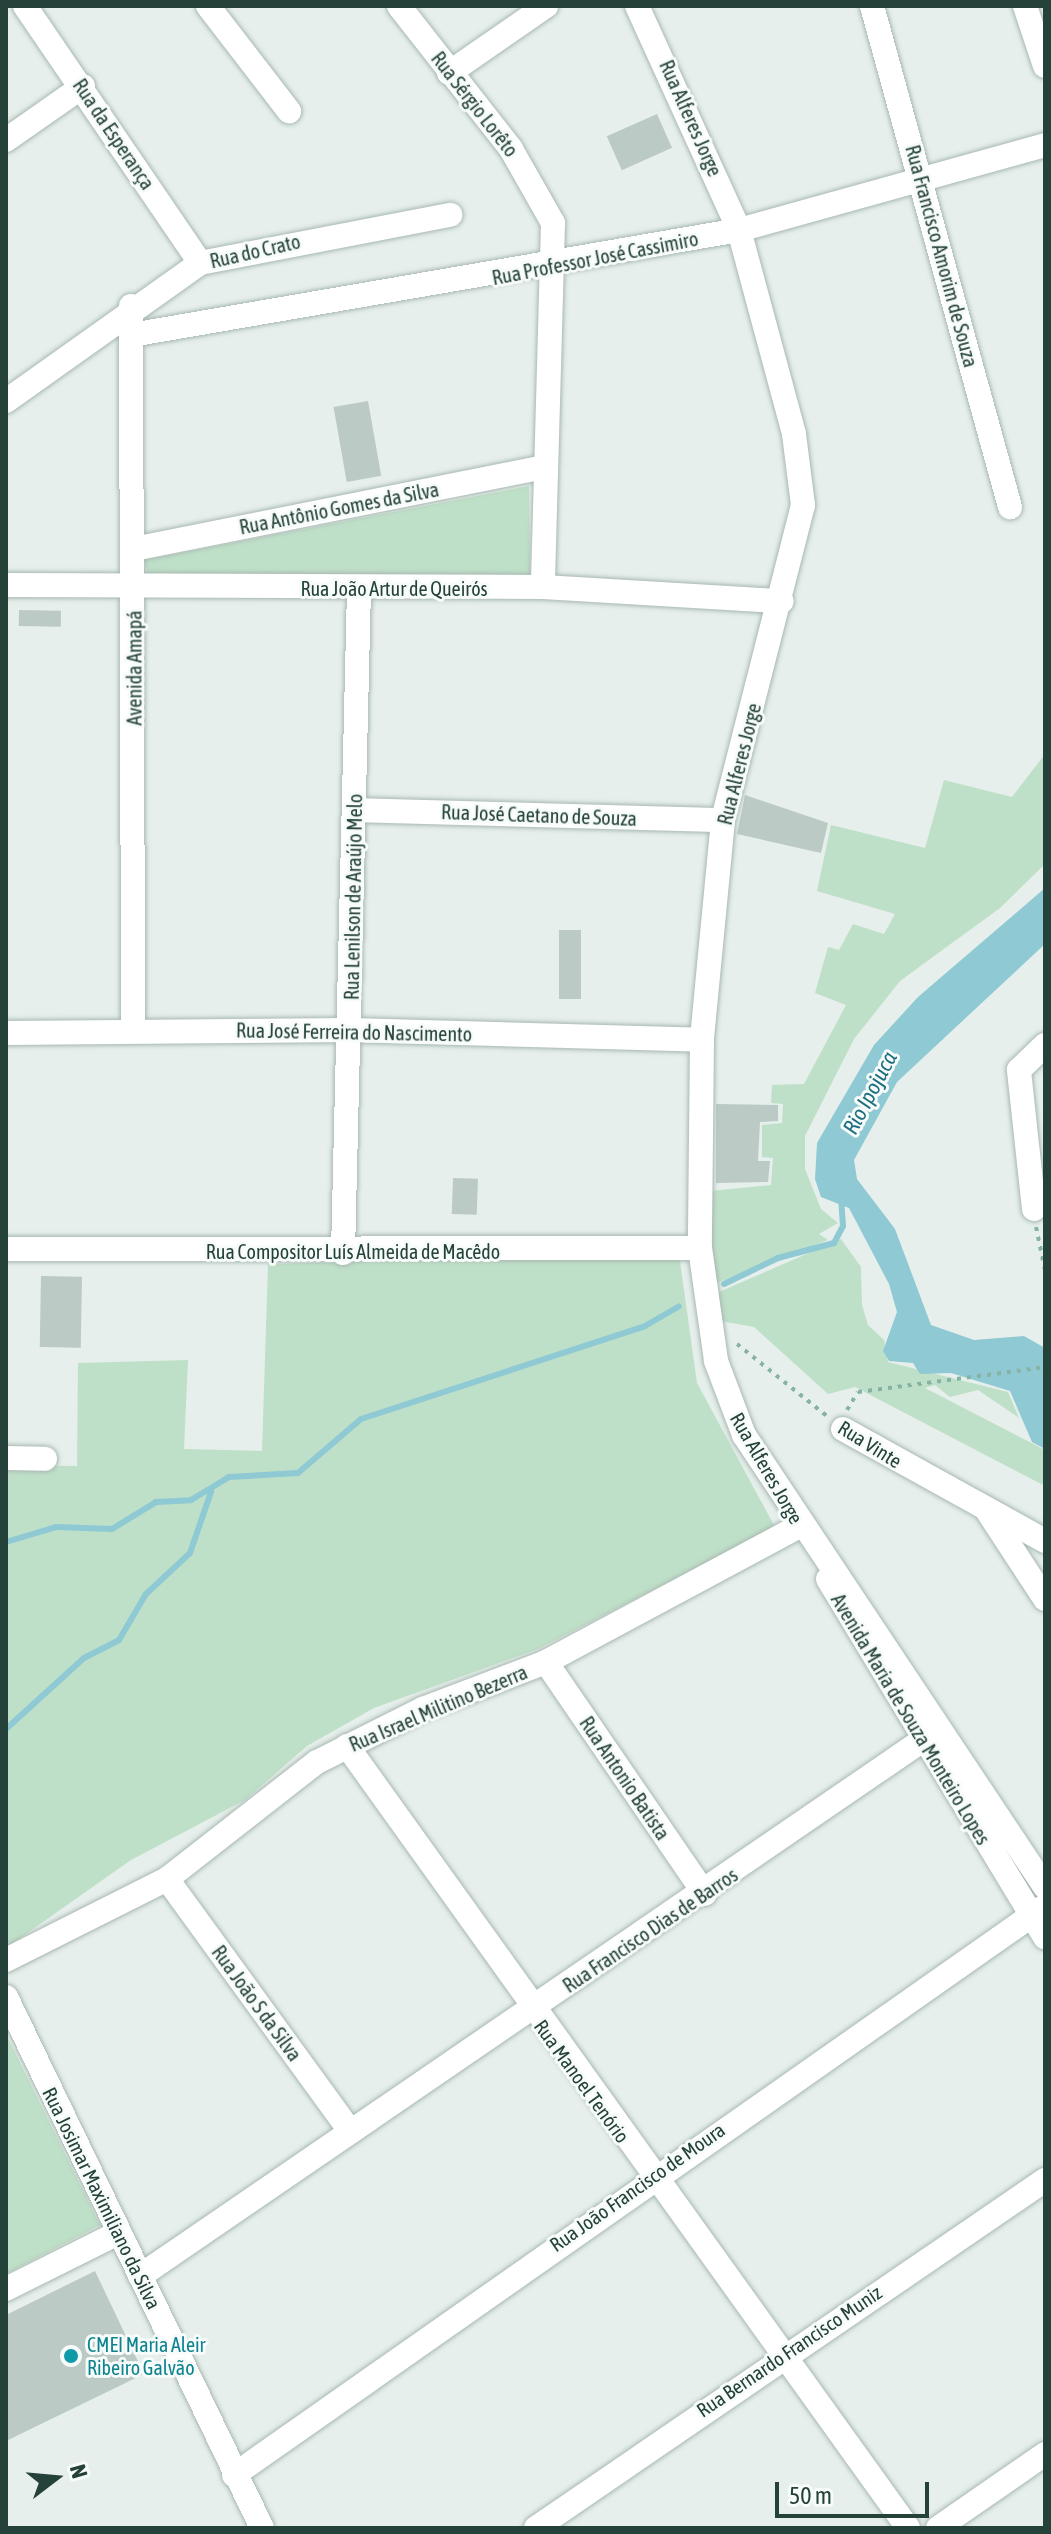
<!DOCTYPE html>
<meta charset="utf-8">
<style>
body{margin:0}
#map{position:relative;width:1051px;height:2534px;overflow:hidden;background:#e6efeb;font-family:"Asap Condensed",sans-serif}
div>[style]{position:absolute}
.green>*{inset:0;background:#bfe0c8}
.water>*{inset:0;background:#8ec9d4}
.stream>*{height:6px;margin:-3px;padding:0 3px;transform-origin:3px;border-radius:3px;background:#8ec9d4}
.building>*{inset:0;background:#bbcac4;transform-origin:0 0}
.path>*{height:4px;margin-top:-2px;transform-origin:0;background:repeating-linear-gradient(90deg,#86b3a5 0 4px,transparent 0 10px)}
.roads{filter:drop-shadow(0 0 2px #a8b8b2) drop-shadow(0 0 2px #a8b8b2)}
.minor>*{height:24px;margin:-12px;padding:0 12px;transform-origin:12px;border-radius:12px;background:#fff}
.dots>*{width:22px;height:22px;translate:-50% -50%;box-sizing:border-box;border:4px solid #f7fbf9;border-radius:50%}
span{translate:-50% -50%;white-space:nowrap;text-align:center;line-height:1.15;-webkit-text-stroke:6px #f7fbf9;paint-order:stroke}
.street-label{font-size:20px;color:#24423a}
.culture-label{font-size:20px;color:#0d838f}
.left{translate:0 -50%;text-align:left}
.water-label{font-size:22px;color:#1c6f80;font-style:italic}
.frame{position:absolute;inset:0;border:8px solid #24423a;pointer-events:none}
.north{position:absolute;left:16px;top:2438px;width:80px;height:80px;-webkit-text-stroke:6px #f7fbf9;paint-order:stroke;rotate:74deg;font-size:22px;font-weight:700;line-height:32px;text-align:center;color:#24423a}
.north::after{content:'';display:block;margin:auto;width:28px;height:36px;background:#24423a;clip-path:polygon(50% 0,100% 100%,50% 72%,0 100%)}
.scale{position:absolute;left:775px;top:2482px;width:154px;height:36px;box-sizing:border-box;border:4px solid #24423a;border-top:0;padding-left:10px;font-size:24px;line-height:28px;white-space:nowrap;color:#24423a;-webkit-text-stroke:6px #f7fbf9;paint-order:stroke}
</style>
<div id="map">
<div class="green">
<div style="clip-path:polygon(529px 486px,530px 575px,148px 573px,144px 560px)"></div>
<div style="clip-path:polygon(1045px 754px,1045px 864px,1000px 908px,900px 981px,854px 1039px,805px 1136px,805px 1169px,821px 1209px,838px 1223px,819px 1234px,828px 1240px,712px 1285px,710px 1191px,771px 1185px,773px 1158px,762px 1157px,762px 1125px,782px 1123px,783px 1104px,771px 1103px,772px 1085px,804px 1084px,846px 1005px,815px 993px,828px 947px,839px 950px,853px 924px,884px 934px,895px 914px,817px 891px,831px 825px,925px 848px,944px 780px,1012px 797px)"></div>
<div style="clip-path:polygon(841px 1239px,861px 1267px,862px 1305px,868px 1325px,884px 1340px,888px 1362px,1008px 1392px,1019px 1418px,978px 1390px,950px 1397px,935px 1385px,925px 1388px,1045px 1450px,1045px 1486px,855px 1387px,828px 1394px,754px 1327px,715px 1320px,712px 1295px)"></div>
<div style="clip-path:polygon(679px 1254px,697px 1383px,775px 1527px,538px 1649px,374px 1708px,307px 1746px,245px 1800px,131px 1860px,6px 1948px,6px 1465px,77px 1466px,78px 1363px,188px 1360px,184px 1449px,262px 1451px,268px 1264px)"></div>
<div style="clip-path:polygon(6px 2034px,100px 2225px,6px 2274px)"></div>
</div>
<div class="water">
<div style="clip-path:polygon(1045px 888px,1045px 944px,897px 1082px,854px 1160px,857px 1179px,895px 1229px,931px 1325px,974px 1340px,1024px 1336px,1045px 1348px,1045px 1449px,1032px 1442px,1010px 1391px,951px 1373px,920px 1374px,913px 1363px,889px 1361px,883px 1351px,897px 1312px,889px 1284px,849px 1208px,821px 1197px,815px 1179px,817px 1143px,874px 1045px,918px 997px)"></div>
</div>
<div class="stream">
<div style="left:724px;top:1284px;width:60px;rotate:-25.7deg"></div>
<div style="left:778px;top:1258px;width:58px;rotate:-15deg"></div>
<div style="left:834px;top:1243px;width:19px;rotate:-62deg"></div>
<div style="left:843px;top:1226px;width:28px;rotate:-94deg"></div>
<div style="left:6px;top:1542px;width:52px;rotate:-16.7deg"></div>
<div style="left:56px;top:1527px;width:56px;rotate:2deg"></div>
<div style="left:112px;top:1529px;width:52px;rotate:-31.5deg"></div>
<div style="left:156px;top:1502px;width:35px;rotate:-3deg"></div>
<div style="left:191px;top:1500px;width:44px;rotate:-31.2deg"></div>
<div style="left:229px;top:1477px;width:69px;rotate:-3.3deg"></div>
<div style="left:298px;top:1473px;width:83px;rotate:-40.6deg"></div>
<div style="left:361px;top:1419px;width:299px;rotate:-18.1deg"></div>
<div style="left:645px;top:1326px;width:39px;rotate:-30deg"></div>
<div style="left:6px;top:1729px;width:105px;rotate:-42.3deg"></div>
<div style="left:84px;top:1658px;width:39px;rotate:-27deg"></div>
<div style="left:119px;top:1640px;width:53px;rotate:-59.6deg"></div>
<div style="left:146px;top:1594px;width:60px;rotate:-43deg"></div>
<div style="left:190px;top:1553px;width:65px;rotate:-71deg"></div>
</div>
<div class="building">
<div style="left:657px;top:114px;width:37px;height:55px;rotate:66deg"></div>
<div style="left:368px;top:401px;width:76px;height:35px;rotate:80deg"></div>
<div style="left:19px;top:610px;width:42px;height:16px;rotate:1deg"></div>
<div style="clip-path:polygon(745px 795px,828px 823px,821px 853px,737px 834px)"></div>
<div style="left:559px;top:930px;width:22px;height:69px"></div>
<div style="clip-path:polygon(716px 1104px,778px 1105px,778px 1121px,760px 1122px,758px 1161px,770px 1161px,768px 1182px,716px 1183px)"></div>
<div style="left:453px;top:1178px;width:25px;height:36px;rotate:2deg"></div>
<div style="left:41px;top:1276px;width:41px;height:71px;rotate:1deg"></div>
<div style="clip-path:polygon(95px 2271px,144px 2374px,6px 2441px,6px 2315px)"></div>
</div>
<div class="path">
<div style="left:1036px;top:1227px;width:44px;rotate:78.2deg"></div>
<div style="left:737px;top:1344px;width:115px;rotate:38.7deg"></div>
<div style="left:847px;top:1410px;width:21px;rotate:-59deg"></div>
<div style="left:858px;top:1392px;width:189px;rotate:-7.6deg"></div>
</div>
<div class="roads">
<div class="minor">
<div style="left:25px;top:6px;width:311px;rotate:55.7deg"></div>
<div style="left:208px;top:6px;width:133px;rotate:52.4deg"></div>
<div style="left:399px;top:6px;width:182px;rotate:51.9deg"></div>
<div style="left:511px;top:149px;width:85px;rotate:60.4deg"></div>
<div style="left:553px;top:223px;width:364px;rotate:91.6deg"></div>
<div style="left:637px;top:6px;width:246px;rotate:65.5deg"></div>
<div style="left:739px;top:230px;width:211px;rotate:74.9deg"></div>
<div style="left:794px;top:434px;width:72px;rotate:82.8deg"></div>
<div style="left:803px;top:505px;width:325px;rotate:104.3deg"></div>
<div style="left:723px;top:820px;width:221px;rotate:95.5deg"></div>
<div style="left:702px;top:1040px;width:208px;rotate:90.6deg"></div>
<div style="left:700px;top:1248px;width:114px;rotate:81.9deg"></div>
<div style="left:716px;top:1361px;width:79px;rotate:69.3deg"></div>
<div style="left:744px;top:1435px;width:543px;rotate:56.34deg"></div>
<div style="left:872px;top:6px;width:520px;rotate:74.6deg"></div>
<div style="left:1025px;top:6px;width:63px;rotate:71.6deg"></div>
<div style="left:449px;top:73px;width:118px;rotate:-34.6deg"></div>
<div style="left:6px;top:140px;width:94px;rotate:-35deg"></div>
<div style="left:131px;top:306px;width:725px;rotate:89.84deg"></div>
<div style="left:137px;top:334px;width:611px;rotate:-9.8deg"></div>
<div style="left:739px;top:230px;width:318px;rotate:-15.5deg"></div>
<div style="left:6px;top:401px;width:238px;rotate:-35.4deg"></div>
<div style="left:200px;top:263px;width:255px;rotate:-10.9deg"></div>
<div style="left:134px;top:549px;width:418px;rotate:-11.3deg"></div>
<div style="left:6px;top:585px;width:537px;rotate:0.21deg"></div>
<div style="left:543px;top:587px;width:239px;rotate:3.4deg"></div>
<div style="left:355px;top:810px;width:368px;rotate:1.6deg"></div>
<div style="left:6px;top:1033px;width:344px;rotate:-0.5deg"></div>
<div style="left:350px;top:1030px;width:352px;rotate:1.6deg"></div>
<div style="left:1034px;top:1209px;width:140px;rotate:-96.2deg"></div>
<div style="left:1019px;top:1070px;width:36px;rotate:-44deg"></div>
<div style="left:6px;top:1249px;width:694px;rotate:-0.08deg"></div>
<div style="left:343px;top:1253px;width:664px;rotate:-88.62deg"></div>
<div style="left:843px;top:1429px;width:231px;rotate:29deg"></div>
<div style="left:6px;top:1458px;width:39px;rotate:1deg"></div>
<div style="left:988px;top:1512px;width:104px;rotate:56.8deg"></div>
<div style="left:828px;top:1579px;width:419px;rotate:58.8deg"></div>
<div style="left:546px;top:1662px;width:281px;rotate:55.6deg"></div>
<div style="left:347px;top:1746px;width:962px;rotate:54.34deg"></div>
<div style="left:167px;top:1879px;width:308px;rotate:54deg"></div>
<div style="left:6px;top:1960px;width:180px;rotate:-26.7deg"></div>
<div style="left:167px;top:1879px;width:190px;rotate:-38deg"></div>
<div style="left:317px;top:1762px;width:119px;rotate:-26.6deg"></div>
<div style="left:423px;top:1709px;width:132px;rotate:-20.9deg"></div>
<div style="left:546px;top:1662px;width:289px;rotate:-28.2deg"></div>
<div style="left:6px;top:1997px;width:589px;rotate:64.26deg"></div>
<div style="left:140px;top:2276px;width:945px;rotate:-34.4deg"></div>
<div style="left:6px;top:2289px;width:125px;rotate:-26.6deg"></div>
<div style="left:234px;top:2475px;width:991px;rotate:-35.05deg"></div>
<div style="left:536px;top:2528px;width:617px;rotate:-34.36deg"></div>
<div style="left:938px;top:2528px;width:130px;rotate:-34.7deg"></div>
</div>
</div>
<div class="dots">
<div style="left:71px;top:2356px;background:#0f9aa8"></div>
</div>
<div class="street-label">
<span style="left:475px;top:104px;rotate:52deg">Rua Sérgio Lorêto</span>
<span style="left:691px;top:118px;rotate:66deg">Rua Alferes Jorge</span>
<span style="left:114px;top:134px;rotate:56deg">Rua da Esperança</span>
<span style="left:255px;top:251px;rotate:-13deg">Rua do Crato</span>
<span style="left:942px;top:256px;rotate:75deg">Rua Francisco Amorim de Souza</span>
<span style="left:595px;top:258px;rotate:-11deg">Rua Professor José Cassimiro</span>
<span style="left:339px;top:508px;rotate:-11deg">Rua Antônio Gomes da Silva</span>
<span style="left:394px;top:588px">Rua João Artur de Queirós</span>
<span style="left:134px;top:668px;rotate:-90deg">Avenida Amapá</span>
<span style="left:739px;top:764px;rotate:-76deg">Rua Alferes Jorge</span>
<span style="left:539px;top:815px;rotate:2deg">Rua José Caetano de Souza</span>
<span style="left:353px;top:897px;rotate:-89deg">Rua Lenilson de Araújo Melo</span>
<span style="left:354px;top:1032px;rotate:1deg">Rua José Ferreira do Nascimento</span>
<span style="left:353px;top:1251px">Rua Compositor Luís Almeida de Macêdo</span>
<span style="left:870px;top:1444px;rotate:32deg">Rua Vinte</span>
<span style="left:767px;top:1468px;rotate:60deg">Rua Alferes Jorge</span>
<span style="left:438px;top:1708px;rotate:-23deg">Rua Israel Militino Bezerra</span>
<span style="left:911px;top:1719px;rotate:59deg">Avenida Maria de Souza Monteiro Lopes</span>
<span style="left:625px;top:1778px;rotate:56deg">Rua Antonio Batista</span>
<span style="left:650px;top:1930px;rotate:-34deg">Rua Francisco Dias de Barros</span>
<span style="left:257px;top:2003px;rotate:54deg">Rua João S da Silva</span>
<span style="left:582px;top:2081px;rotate:54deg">Rua Manoel Tenório</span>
<span style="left:637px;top:2187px;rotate:-35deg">Rua João Francisco de Moura</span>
<span style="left:102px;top:2198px;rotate:64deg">Rua Josimar Maximiliano da Silva</span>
<span style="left:789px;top:2351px;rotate:-34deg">Rua Bernardo Francisco Muniz</span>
</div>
<div class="culture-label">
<span class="left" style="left:87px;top:2356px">CMEI Maria Aleir<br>Ribeiro Galvão</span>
</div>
<div class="water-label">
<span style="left:870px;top:1093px;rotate:-62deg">Rio Ipojuca</span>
</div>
<div class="frame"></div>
<div class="north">N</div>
<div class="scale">50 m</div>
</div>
